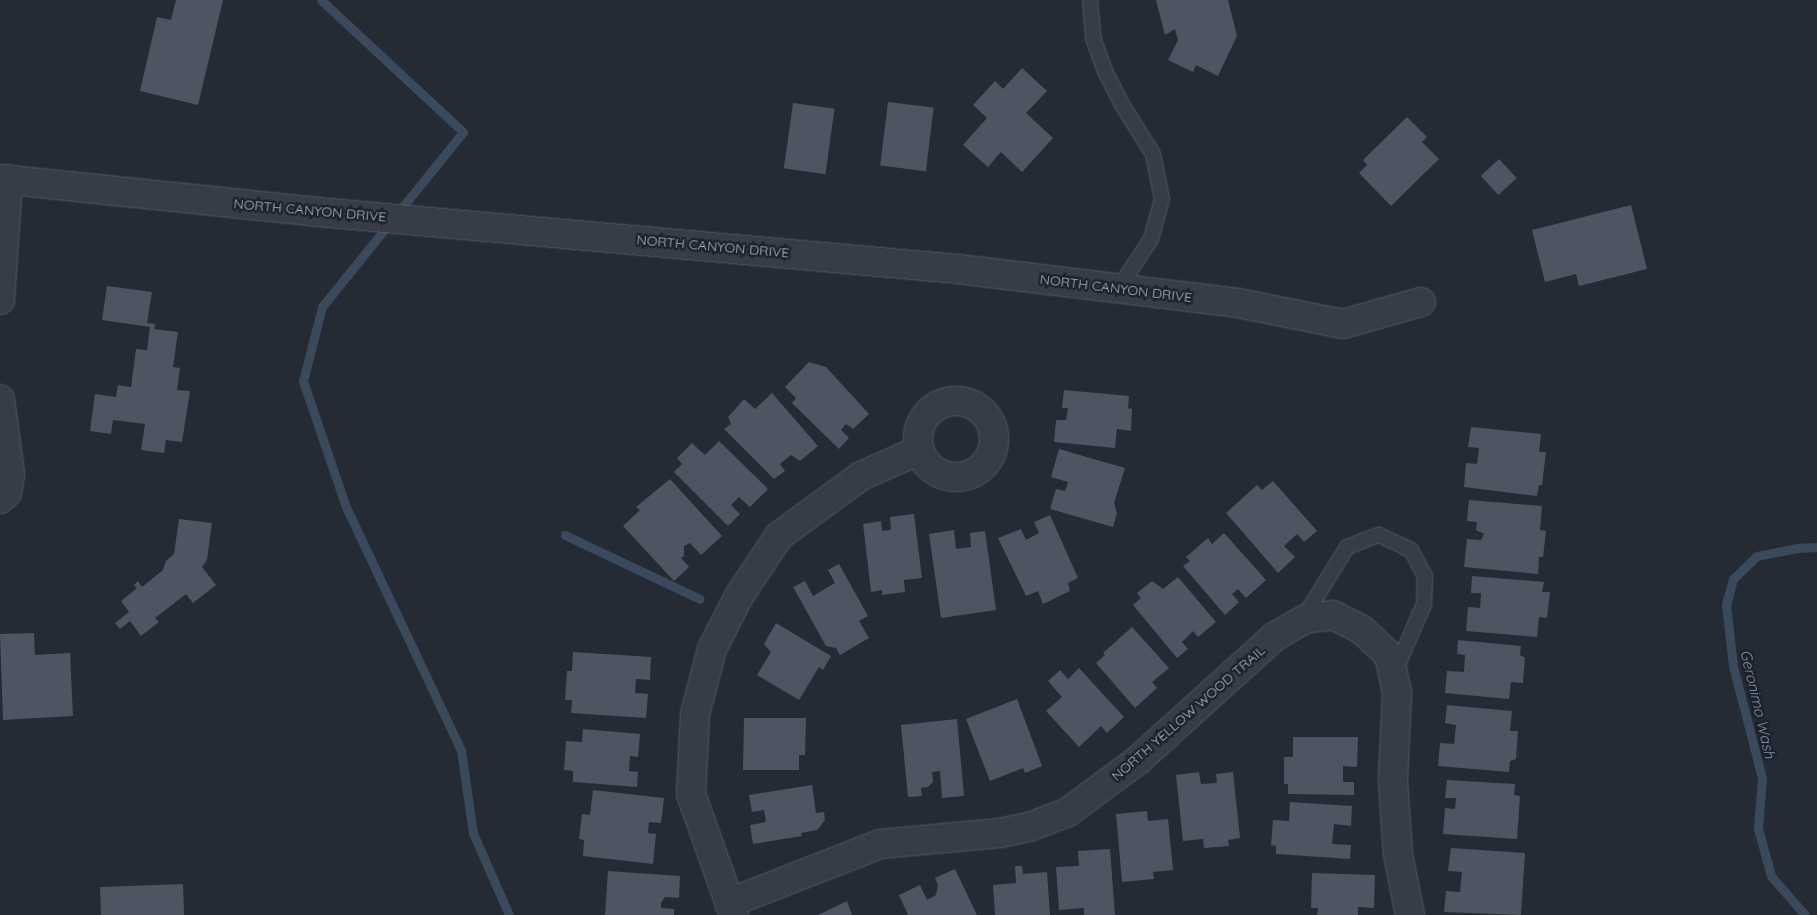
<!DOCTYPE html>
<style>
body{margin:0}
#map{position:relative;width:1817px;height:915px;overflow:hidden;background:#242b35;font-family:Quicksand,sans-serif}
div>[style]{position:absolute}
.stream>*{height:9px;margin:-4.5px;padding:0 4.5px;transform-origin:4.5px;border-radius:4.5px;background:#3b495c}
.building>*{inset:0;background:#4c5561;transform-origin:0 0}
.roads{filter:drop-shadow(0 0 1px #545b64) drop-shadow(0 0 1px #545b64)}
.service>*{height:14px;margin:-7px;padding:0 7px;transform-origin:7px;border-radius:7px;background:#373d46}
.minor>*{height:28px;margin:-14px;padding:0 14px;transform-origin:14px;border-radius:14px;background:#373d46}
.minor>.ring{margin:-14px;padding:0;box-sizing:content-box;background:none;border:28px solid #373d46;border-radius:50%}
span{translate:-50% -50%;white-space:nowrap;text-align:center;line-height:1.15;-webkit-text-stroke:5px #1c222b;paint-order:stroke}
.street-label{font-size:14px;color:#b1b8c2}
.water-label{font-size:15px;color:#7d8fa7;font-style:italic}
</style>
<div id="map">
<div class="stream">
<div style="left:321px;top:0;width:194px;rotate:42.9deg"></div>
<div style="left:463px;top:132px;width:225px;rotate:128.9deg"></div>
<div style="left:322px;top:307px;width:76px;rotate:104.4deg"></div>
<div style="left:303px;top:381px;width:133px;rotate:71.2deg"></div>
<div style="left:346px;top:507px;width:269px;rotate:64.7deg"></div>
<div style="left:461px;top:750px;width:84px;rotate:81.8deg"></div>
<div style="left:473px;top:833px;width:90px;rotate:66.3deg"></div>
<div style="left:565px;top:535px;width:149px;rotate:25.4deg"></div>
<div style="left:1805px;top:915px;width:52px;rotate:-131.1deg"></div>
<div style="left:1771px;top:876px;width:50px;rotate:-105.2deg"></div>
<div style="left:1758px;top:828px;width:50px;rotate:-85.4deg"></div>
<div style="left:1762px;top:778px;width:116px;rotate:-104.5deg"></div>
<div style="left:1733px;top:666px;width:61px;rotate:-96.5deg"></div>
<div style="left:1726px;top:605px;width:27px;rotate:-75deg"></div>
<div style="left:1733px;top:579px;width:33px;rotate:-44deg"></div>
<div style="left:1757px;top:556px;width:41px;rotate:-11.3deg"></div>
<div style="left:1797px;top:548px;width:20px;rotate:-3deg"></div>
</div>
<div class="building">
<div style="clip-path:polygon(176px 0,223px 0,198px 105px,140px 91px,157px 17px,171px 20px)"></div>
<div style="clip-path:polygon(1156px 0,1228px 0,1237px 36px,1218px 76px,1196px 65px,1193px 72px,1168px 60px,1178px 40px,1175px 29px,1165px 35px)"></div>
<div style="clip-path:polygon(1022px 68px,1047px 91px,1026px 113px,1053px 138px,1022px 172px,1001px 152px,988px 167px,963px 145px,987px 118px,973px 105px,995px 81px,1003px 89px)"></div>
<div style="left:888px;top:102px;width:46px;height:64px;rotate:7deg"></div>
<div style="left:793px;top:103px;width:42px;height:66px;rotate:8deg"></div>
<div style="clip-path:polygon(1407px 117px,1427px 137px,1422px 142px,1439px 159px,1391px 206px,1359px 173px,1367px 165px,1363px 160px)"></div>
<div style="left:1499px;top:159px;width:26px;height:25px;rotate:47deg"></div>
<div style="clip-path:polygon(1631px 205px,1647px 269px,1579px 286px,1576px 274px,1545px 282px,1532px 230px)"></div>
<div style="clip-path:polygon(107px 286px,152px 292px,147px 323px,155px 324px,154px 329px,178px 332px,173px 367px,180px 368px,177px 390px,190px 391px,182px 442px,166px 440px,164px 453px,141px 450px,145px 424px,113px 420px,111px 434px,90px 431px,95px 394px,116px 397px,118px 385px,131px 387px,136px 349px,147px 350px,150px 327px,102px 320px)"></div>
<div style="clip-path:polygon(809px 362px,826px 367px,869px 414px,853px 429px,846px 424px,841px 430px,849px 438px,839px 449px,792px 403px,796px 398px,785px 387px)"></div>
<div style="clip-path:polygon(1064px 390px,1129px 396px,1128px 408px,1132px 409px,1131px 431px,1117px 429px,1115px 448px,1054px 442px,1056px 420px,1066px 420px,1068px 408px,1062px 408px)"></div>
<div style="clip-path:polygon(772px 393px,818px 446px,800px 461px,791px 455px,780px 464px,785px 471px,774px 479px,724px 429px,731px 424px,728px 417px,744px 399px,755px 409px)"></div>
<div style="clip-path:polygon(1471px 427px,1541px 434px,1539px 452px,1546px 452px,1542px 485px,1539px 485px,1537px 496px,1464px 487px,1466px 463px,1477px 464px,1479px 448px,1468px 447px)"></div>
<div style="clip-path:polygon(719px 441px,768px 489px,750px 507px,739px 497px,731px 505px,740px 514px,728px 526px,674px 472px,682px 464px,677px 458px,692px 443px,705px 455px)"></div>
<div style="clip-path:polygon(1059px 449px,1125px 468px,1114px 503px,1117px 513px,1113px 527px,1050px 509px,1056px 489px,1065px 491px,1068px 482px,1051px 477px)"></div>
<div style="clip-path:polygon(670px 479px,722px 536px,701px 555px,690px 543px,684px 546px,684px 556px,681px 558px,689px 567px,674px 581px,623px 526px,640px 510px,636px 507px)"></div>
<div style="clip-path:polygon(1273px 481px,1317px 531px,1304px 542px,1297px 534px,1284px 546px,1295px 557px,1278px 573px,1226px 513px,1257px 485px,1262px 490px)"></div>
<div style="clip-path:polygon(1469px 500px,1542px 506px,1540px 530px,1546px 531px,1543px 557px,1539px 557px,1538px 574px,1464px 567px,1467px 539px,1481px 540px,1484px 534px,1476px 530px,1477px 522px,1467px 521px)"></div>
<div style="clip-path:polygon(914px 514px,922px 578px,904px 580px,905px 592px,882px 595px,882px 590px,871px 592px,863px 524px,881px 521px,882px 531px,891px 530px,890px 517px)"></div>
<div style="clip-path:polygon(1050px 515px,1078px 578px,1068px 583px,1070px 591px,1043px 604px,1038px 591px,1026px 596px,998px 538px,1021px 529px,1026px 540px,1039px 533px,1034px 522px)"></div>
<div style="clip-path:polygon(179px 519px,212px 523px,207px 560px,202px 567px,216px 585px,193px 603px,186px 594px,155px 618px,159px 622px,141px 636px,130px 621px,120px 629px,115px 623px,129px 612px,121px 601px,137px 588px,134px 585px,138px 581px,142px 587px,163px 570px,166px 561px,174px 554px)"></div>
<div style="clip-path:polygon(954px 530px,956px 549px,971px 547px,970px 533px,985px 531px,996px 610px,941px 618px,929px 534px)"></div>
<div style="clip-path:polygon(1224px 533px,1266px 580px,1246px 598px,1238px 589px,1232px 594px,1239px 602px,1225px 615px,1183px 566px,1190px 561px,1186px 557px,1208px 538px,1212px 544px)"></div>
<div style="clip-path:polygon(839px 564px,868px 616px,859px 621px,869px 638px,840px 655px,836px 648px,826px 646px,793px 587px,805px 581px,813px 596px,835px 583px,828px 570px)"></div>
<div style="clip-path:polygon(1472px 576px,1544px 582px,1542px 592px,1550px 592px,1547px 618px,1539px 617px,1537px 637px,1466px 631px,1468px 607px,1480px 608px,1481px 593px,1471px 593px)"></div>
<div style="clip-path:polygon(1178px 577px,1216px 622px,1198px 637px,1193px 631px,1182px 642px,1188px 649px,1177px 658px,1133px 605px,1141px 598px,1137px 593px,1152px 581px,1163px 589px)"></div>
<div style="clip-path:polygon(776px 623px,831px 656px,823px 670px,819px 667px,799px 700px,757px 675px,771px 652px,764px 644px)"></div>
<div style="clip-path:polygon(1132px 627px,1169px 668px,1152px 682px,1157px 688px,1135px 708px,1096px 663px,1105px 655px,1103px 653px)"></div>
<div style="clip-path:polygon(34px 633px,35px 655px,70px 653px,73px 716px,3px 720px,0 634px)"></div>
<div style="clip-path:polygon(1458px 640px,1521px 646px,1520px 655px,1525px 658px,1523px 683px,1511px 682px,1509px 699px,1445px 693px,1447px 671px,1464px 672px,1465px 655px,1457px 654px)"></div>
<div style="clip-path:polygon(573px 652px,651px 657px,650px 680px,636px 679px,635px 693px,648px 694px,646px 718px,571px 713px,572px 700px,565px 700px,567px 671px,572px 671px)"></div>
<div style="clip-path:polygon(1079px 668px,1124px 717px,1107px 733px,1101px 726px,1079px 747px,1046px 711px,1062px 697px,1048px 681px,1060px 670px,1068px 679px)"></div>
<div style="clip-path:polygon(1017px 699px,1042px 766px,1025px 773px,1023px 768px,990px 781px,966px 719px)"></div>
<div style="clip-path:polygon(1447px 705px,1512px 711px,1510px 731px,1518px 731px,1516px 759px,1510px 761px,1509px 772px,1438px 766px,1440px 743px,1454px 744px,1456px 725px,1445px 723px)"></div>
<div style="clip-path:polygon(744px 718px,806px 718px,805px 755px,799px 755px,799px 770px,743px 770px)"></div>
<div style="clip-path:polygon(957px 719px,964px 796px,942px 798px,940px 771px,932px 772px,933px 782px,928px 787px,921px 788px,922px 796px,908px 797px,901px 725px)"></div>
<div style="clip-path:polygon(583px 729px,640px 734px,638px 757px,630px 756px,629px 771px,638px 772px,637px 787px,573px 782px,573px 771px,564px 770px,566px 741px,582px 742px)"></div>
<div style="clip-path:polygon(1293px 737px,1358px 737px,1357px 767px,1343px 766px,1343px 782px,1354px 782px,1354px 795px,1288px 794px,1288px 784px,1284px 784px,1284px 757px,1293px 757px)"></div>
<div style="clip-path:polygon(1199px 772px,1201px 784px,1217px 783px,1216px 774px,1233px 772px,1240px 838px,1228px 840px,1229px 846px,1204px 848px,1203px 839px,1183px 841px,1176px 775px)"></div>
<div style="clip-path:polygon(1447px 780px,1515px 784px,1514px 795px,1520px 796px,1517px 839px,1443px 834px,1445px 808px,1455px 809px,1456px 798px,1445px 798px)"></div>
<div style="clip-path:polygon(812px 785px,816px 813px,824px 812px,825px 820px,817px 830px,801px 833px,802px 836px,753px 844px,750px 825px,766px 822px,764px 810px,752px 812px,749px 795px)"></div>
<div style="clip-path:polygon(593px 790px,664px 798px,661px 823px,649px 822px,648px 833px,656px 834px,653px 864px,583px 856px,584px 840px,579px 839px,582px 814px,590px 815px)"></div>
<div style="clip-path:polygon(1290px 802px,1352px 806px,1351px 826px,1334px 824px,1332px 844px,1351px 845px,1350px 859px,1276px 854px,1276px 846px,1271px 845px,1273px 820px,1289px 821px)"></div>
<div style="clip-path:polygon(1147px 811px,1148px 821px,1168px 819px,1173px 870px,1153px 872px,1154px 879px,1122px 882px,1116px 814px)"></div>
<div style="clip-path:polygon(1451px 848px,1525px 853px,1521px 915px,1444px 912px,1446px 891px,1460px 892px,1462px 872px,1448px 871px)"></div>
<div style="clip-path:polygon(1110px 849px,1115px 915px,1084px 915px,1084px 908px,1059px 910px,1056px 867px,1079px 866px,1078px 851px)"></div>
<div style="clip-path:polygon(1015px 866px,1022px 866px,1023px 874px,1047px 872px,1050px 915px,995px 915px,993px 885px,1016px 883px)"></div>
<div style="clip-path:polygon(955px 869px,977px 915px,908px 915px,899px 895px,920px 885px,927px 900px,936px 895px,938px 885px,935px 878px)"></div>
<div style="clip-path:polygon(608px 871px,680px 876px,679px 898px,665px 897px,661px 903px,661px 908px,674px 909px,674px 915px,605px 915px)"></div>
<div style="clip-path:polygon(1312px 873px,1375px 875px,1374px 908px,1358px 907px,1358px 915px,1317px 915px,1318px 908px,1311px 908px)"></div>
<div style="left:183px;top:884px;width:31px;height:83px;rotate:88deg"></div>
<div style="clip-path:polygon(847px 901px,852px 915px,818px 915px)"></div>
</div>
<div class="roads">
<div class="service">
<div style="left:1090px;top:0;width:38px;rotate:85deg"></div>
<div style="left:1093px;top:38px;width:35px;rotate:70deg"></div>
<div style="left:1105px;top:71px;width:36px;rotate:63deg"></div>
<div style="left:1121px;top:103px;width:60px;rotate:57.9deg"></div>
<div style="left:1153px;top:154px;width:46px;rotate:78.7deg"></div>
<div style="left:1162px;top:199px;width:41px;rotate:105.4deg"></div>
<div style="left:1151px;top:239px;width:60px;rotate:123.4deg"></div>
<div style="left:1302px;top:620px;width:86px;rotate:-58.3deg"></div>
<div style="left:1347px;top:547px;width:34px;rotate:-21deg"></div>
<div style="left:1379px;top:535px;width:35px;rotate:25deg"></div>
<div style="left:1411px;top:550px;width:30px;rotate:62deg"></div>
<div style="left:1425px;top:576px;width:28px;rotate:92deg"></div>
<div style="left:1424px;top:604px;width:71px;rotate:113.3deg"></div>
</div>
<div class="minor">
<div style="left:0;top:179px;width:320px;rotate:5.9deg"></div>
<div style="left:318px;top:212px;width:643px;rotate:5.09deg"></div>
<div style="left:958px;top:269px;width:282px;rotate:6.9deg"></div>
<div style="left:1238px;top:303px;width:107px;rotate:11.3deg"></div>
<div style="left:1343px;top:324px;width:81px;rotate:-15.8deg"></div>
<div style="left:0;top:300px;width:121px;rotate:-86.2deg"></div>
<div style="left:0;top:399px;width:76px;rotate:82.4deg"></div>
<div style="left:10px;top:474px;width:19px;rotate:99deg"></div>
<div style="left:7px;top:493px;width:9px;rotate:139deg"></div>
<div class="ring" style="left:918px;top:401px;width:48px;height:48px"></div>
<div style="left:729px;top:903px;width:162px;rotate:-21.3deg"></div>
<div style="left:880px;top:844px;width:121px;rotate:-5.2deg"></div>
<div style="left:1000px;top:833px;width:30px;rotate:-12deg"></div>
<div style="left:1029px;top:827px;width:42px;rotate:-21deg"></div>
<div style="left:1068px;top:812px;width:86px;rotate:-36.5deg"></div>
<div style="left:1137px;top:761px;width:185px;rotate:-42.1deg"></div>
<div style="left:1274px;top:637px;width:36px;rotate:-30deg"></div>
<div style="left:1305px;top:619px;width:28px;rotate:-8deg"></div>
<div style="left:1333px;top:615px;width:31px;rotate:27deg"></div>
<div style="left:1361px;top:629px;width:38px;rotate:43deg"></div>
<div style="left:1389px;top:655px;width:39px;rotate:78deg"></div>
<div style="left:1397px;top:693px;width:88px;rotate:92.6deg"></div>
<div style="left:1393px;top:781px;width:73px;rotate:86.1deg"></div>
<div style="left:1398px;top:854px;width:62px;rotate:78.9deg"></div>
<div style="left:734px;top:915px;width:128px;rotate:-109.6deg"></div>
<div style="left:691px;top:794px;width:80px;rotate:-87.1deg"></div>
<div style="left:695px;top:714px;width:67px;rotate:-75.3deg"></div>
<div style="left:712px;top:649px;width:59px;rotate:-63deg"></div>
<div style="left:739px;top:596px;width:72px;rotate:-56.3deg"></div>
<div style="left:779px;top:536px;width:102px;rotate:-36.2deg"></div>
<div style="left:861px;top:476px;width:64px;rotate:-23.8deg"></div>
</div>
</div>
<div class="street-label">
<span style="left:310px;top:210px;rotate:5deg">NORTH CANYON DRIVE</span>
<span style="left:713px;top:246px;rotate:5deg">NORTH CANYON DRIVE</span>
<span style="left:1116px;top:288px;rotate:7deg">NORTH CANYON DRIVE</span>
<span style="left:1188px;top:713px;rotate:-41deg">NORTH YELLOW WOOD TRAIL</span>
</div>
<div class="water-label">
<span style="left:1758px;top:704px;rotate:77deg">Geronimo Wash</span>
</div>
</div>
